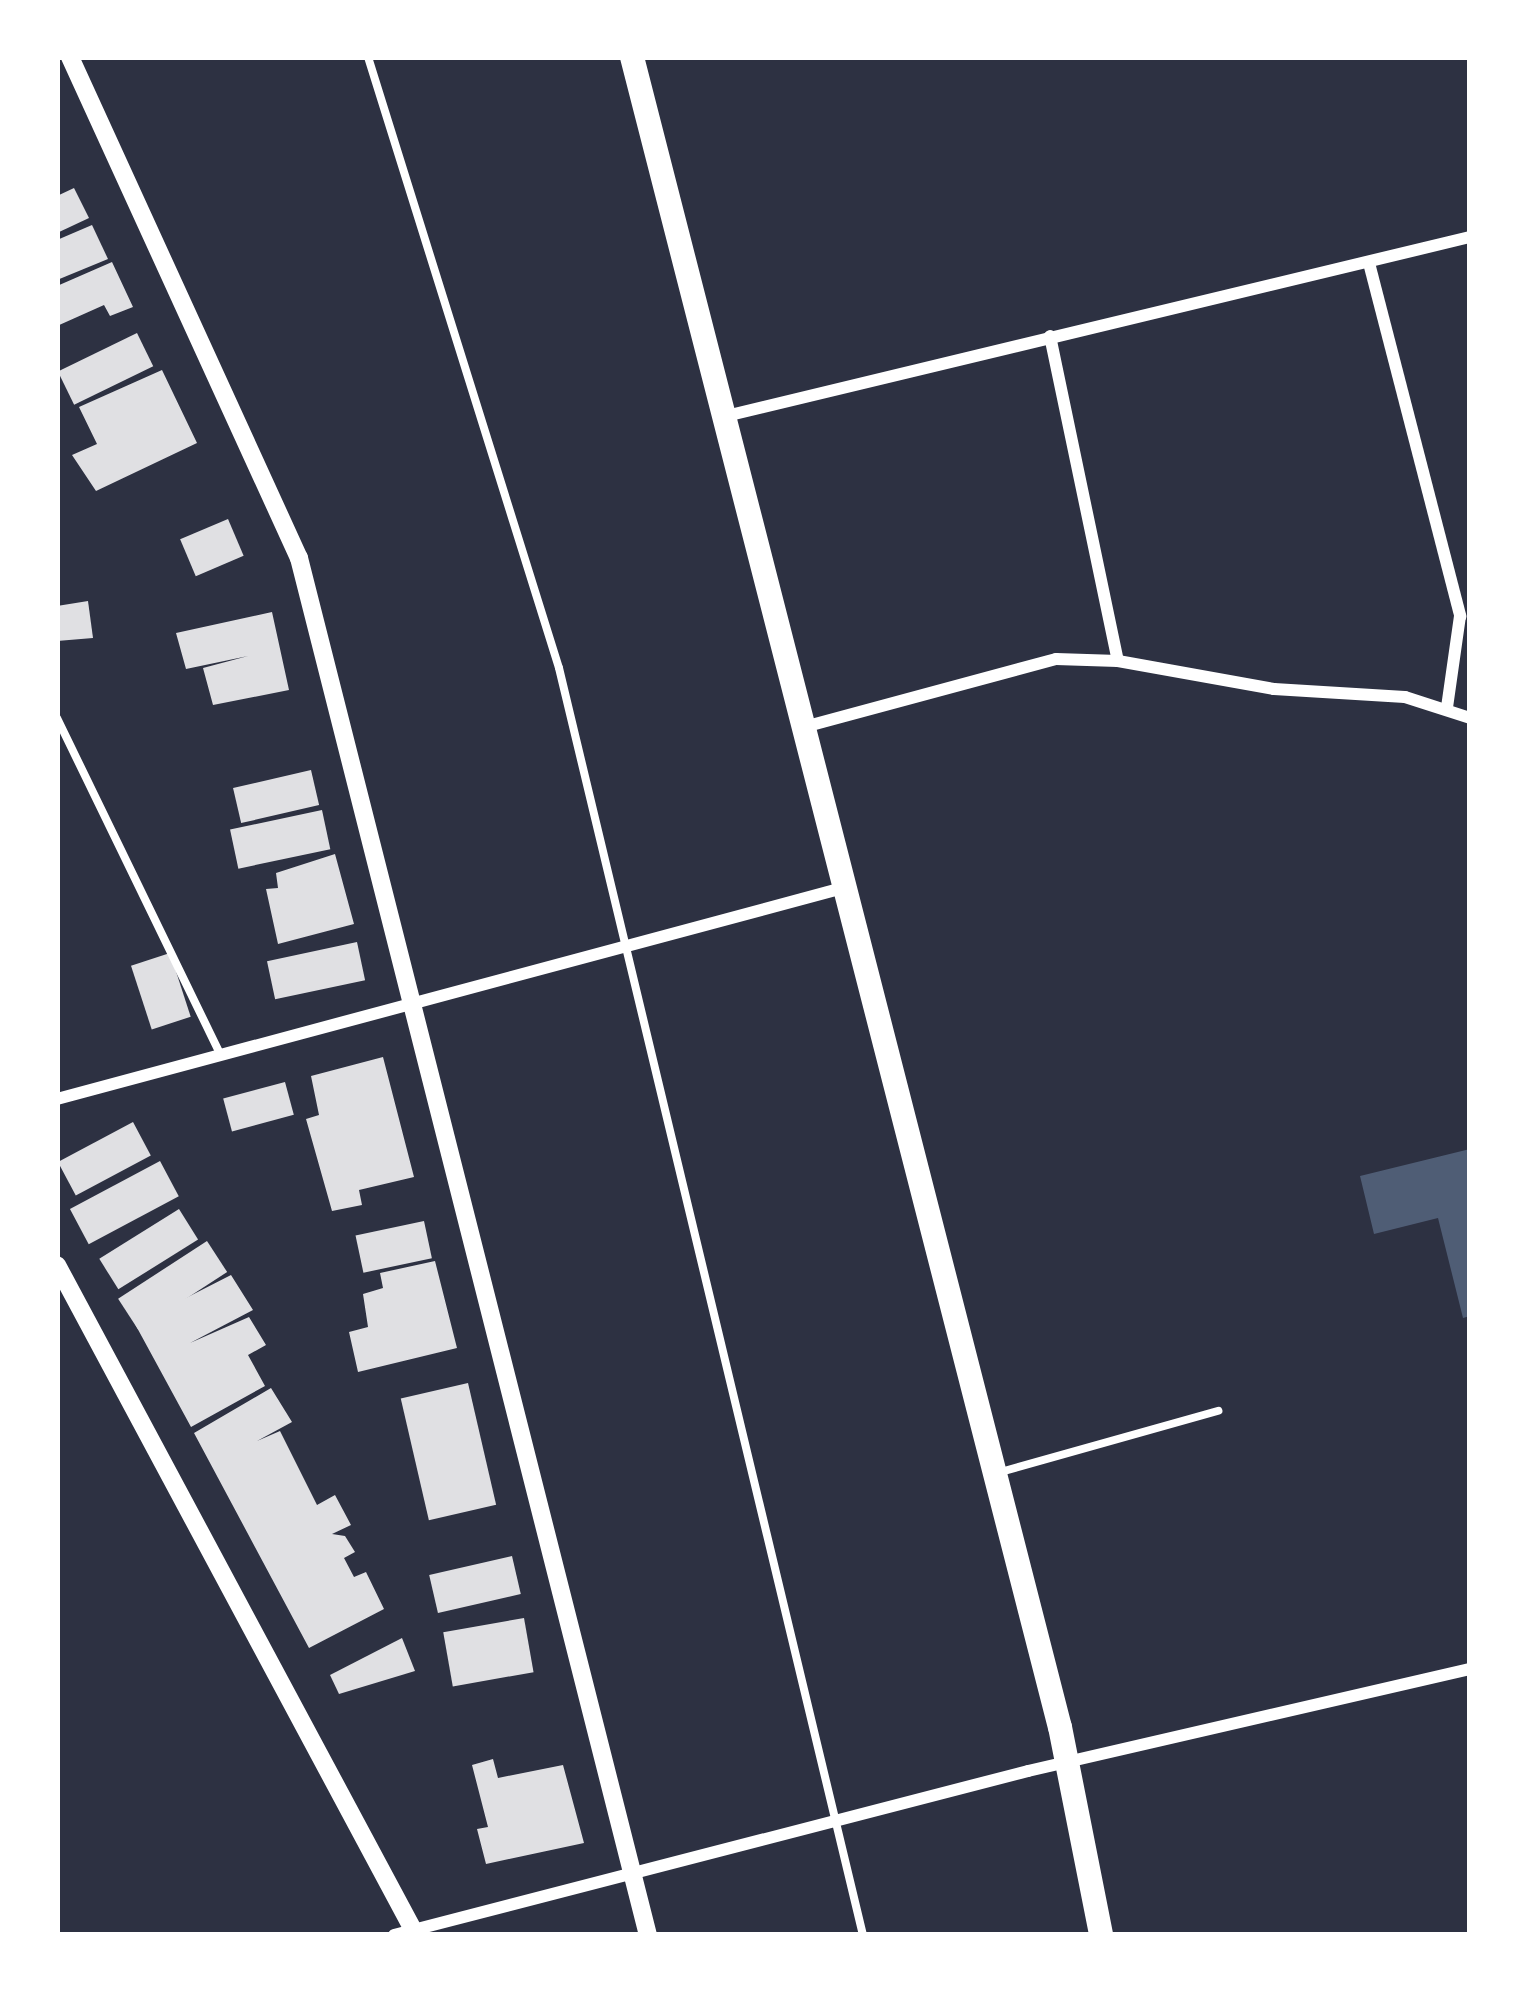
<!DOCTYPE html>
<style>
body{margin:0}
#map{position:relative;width:1527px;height:1992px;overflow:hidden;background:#2d3142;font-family:"Exo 2",sans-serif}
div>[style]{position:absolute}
.water>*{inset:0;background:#4f5d75}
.building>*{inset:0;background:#e0e0e3;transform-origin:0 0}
.service>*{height:8px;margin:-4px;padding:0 4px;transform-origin:4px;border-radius:4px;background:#fff}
.minor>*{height:12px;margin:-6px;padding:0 6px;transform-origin:6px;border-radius:6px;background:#fff}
.tertiary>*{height:18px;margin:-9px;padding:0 9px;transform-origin:9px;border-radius:9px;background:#fff}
.primary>*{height:24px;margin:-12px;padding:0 12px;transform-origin:12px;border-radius:12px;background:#fff}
span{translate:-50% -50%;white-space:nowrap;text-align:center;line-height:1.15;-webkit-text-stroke:9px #fff;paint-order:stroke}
.frame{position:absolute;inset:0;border:60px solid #fff;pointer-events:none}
</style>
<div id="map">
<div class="water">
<div style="clip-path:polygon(1470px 1149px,1470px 1316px,1463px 1318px,1438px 1218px,1374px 1234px,1360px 1176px)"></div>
</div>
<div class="building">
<div style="clip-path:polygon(74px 188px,89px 218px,57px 233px,57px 196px)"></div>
<div style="clip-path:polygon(92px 225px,108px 259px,57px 280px,57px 240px)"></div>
<div style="clip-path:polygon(112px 262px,133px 307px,110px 316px,104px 305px,57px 326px,57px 286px)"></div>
<div style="left:137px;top:333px;width:37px;height:88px;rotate:64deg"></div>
<div style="clip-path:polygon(162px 370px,197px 443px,96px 491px,72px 455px,97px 444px,79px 407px)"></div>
<div style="left:228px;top:519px;width:40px;height:52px;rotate:67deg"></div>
<div style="clip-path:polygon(88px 601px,93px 638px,57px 641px,57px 606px)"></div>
<div style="clip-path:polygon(272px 612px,289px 690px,213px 705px,203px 668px,248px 656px,186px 669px,176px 633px)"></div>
<div style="left:311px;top:770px;width:36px;height:80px;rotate:77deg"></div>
<div style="left:322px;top:810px;width:40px;height:94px;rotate:78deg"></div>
<div style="clip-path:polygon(335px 854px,354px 924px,278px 944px,266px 889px,278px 888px,276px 873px)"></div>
<div style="left:357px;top:942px;width:39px;height:92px;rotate:78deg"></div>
<div style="left:170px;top:953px;width:67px;height:41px;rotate:72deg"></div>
<div style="clip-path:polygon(383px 1057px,414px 1177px,359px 1190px,362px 1205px,332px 1211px,306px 1119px,319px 1115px,311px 1076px)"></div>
<div style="left:285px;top:1082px;width:34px;height:64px;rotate:75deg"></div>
<div style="left:133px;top:1122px;width:38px;height:85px;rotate:62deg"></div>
<div style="left:160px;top:1161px;width:40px;height:102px;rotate:62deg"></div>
<div style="left:179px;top:1209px;width:36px;height:94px;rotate:58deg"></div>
<div style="left:424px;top:1221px;width:38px;height:70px;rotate:78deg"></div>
<div style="left:207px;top:1241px;width:37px;height:106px;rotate:57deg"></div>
<div style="clip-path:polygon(435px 1261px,457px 1348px,358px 1372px,349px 1332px,368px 1327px,363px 1294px,383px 1288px,380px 1273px)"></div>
<div style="clip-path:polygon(231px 1275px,253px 1310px,190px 1343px,249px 1317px,266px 1345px,248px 1355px,265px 1386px,191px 1427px,135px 1324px)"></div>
<div style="left:468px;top:1383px;width:125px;height:69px;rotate:77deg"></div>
<div style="clip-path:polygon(271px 1388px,292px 1422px,257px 1441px,280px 1431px,317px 1505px,335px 1495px,351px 1525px,332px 1534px,345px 1536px,355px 1552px,344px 1558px,354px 1577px,366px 1572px,384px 1609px,309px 1648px,194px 1433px)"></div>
<div style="left:512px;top:1556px;width:39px;height:85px;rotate:77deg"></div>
<div style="left:524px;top:1618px;width:55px;height:82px;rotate:80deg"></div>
<div style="clip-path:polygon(402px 1638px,415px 1671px,339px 1694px,330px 1675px)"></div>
<div style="clip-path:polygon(493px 1759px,498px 1778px,563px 1765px,584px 1843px,486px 1864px,477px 1829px,488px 1827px,472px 1765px)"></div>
</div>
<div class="service">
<div style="left:368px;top:57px;width:640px;rotate:72.64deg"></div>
<div style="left:559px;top:668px;width:1303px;rotate:76.51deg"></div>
<div style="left:57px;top:718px;width:373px;rotate:64.1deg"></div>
<div style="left:997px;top:1473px;width:230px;rotate:-15.7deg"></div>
</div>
<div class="minor">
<div style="left:1369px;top:263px;width:365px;rotate:75.5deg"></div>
<div style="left:1460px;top:616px;width:92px;rotate:98.1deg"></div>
<div style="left:1050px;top:336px;width:332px;rotate:78.2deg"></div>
<div style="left:726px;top:416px;width:765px;rotate:-13.53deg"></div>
<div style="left:804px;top:727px;width:261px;rotate:-15.1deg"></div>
<div style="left:1056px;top:659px;width:62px;rotate:1.8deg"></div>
<div style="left:1118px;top:661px;width:158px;rotate:10.2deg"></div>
<div style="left:1274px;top:689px;width:131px;rotate:3.5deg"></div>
<div style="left:1405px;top:697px;width:68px;rotate:17.9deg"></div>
<div style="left:57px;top:1099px;width:814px;rotate:-15.03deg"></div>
<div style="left:394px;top:1935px;width:655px;rotate:-14.5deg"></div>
<div style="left:1028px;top:1771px;width:454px;rotate:-13deg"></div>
</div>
<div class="tertiary">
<div style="left:70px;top:57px;width:551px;rotate:65.44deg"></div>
<div style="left:299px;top:558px;width:1421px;rotate:75.78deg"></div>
<div style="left:57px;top:1265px;width:760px;rotate:61.82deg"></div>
</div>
<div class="primary">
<div style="left:632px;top:57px;width:1724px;rotate:75.63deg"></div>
<div style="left:1060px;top:1727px;width:212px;rotate:78.8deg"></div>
</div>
<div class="frame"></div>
</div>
